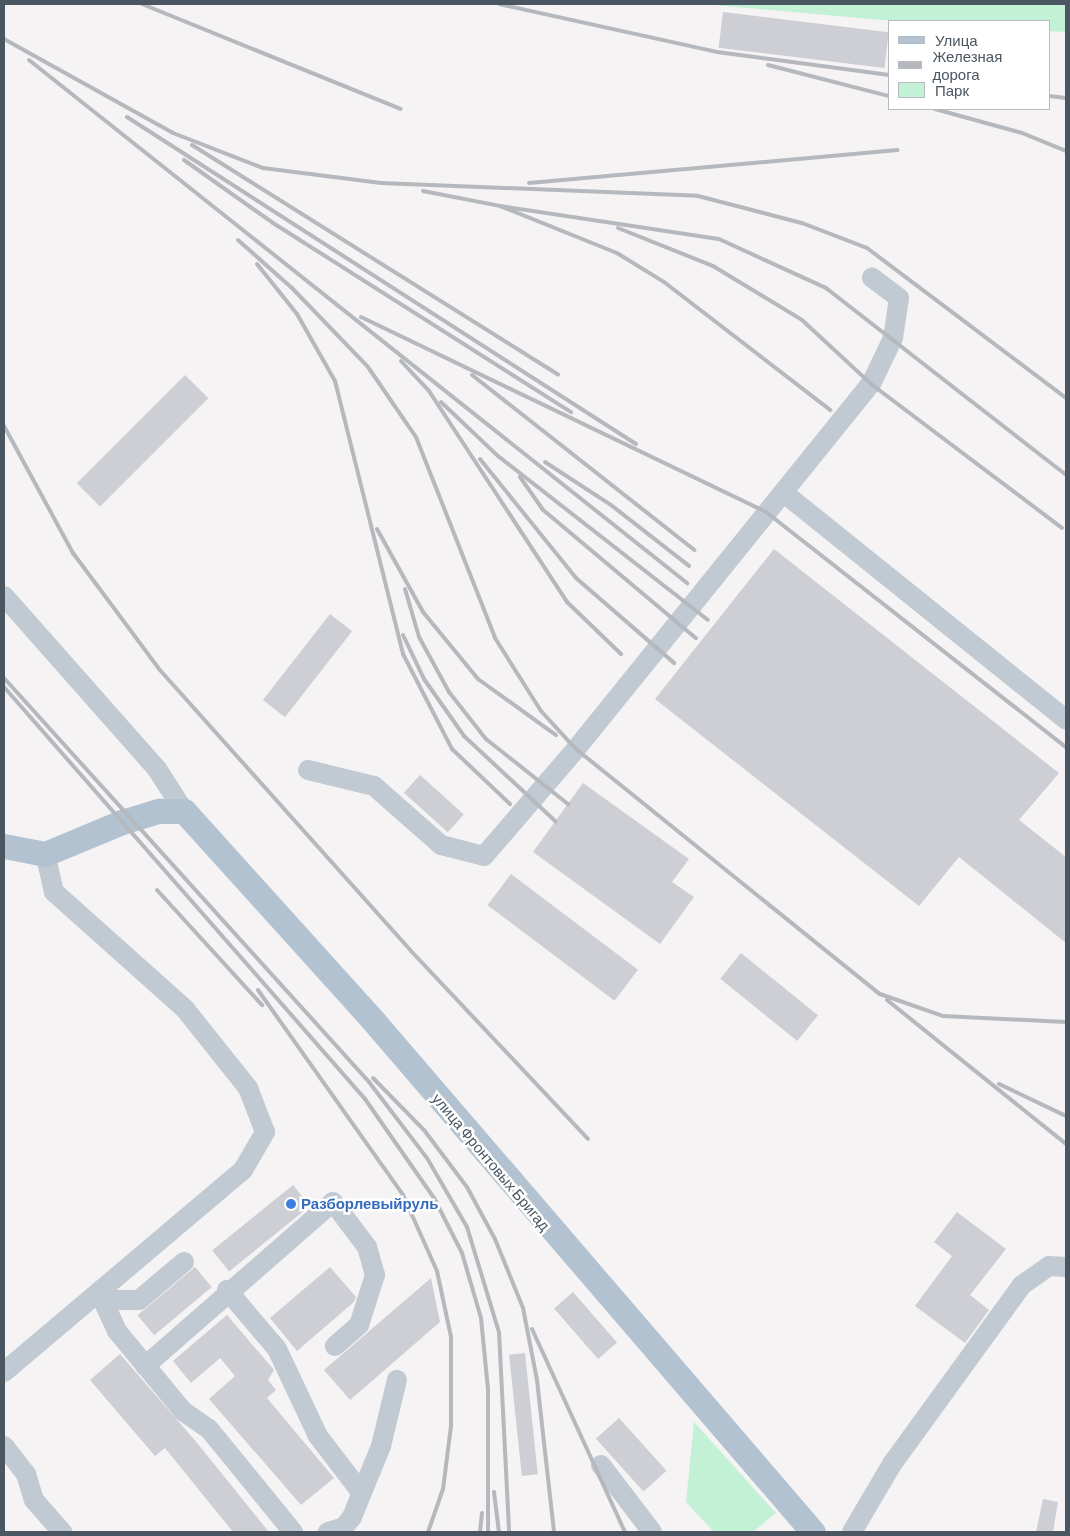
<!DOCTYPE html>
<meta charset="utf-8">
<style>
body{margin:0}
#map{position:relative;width:1070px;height:1536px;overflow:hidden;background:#f5f3f3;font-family:Barlow,sans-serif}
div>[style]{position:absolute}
.green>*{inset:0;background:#c3f1d5}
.building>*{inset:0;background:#cdcfd5;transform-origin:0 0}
.minor>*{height:20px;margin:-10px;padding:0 10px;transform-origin:10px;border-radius:10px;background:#c1cad2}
.major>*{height:25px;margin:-12.5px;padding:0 12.5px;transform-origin:12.5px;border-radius:12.5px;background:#b3c2d1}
.rail>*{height:4px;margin:-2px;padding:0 2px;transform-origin:2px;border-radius:2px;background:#b5b8bd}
.dots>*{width:14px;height:14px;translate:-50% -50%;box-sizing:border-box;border:2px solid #fff;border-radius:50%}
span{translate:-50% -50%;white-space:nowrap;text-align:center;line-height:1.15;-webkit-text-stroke:5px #fff;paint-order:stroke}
.street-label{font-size:15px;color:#4a5661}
.shop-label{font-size:15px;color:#366cbe;font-weight:700}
.left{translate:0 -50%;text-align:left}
.frame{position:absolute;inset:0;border:5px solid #4a5661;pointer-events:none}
.legend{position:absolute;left:888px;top:20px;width:162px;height:90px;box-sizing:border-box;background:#fff;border:1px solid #b7bbc0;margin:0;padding:6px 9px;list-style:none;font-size:15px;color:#4a5661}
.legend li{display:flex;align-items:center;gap:10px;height:25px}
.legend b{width:25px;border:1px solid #b7bbc0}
</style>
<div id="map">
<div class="green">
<div style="clip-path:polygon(703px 4px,1066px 4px,1066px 32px,1049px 31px,1049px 21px,893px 21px)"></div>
<div style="clip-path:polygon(694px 1422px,776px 1513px,753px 1532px,714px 1532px,686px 1502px)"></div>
</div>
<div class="building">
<div style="left:723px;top:12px;width:167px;height:36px;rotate:7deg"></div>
<div style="left:185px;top:375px;width:33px;height:153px;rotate:45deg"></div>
<div style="clip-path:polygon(774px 549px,1059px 773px,1019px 820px,1066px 857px,1066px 943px,959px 857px,919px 906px,655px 699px)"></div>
<div style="left:330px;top:614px;width:28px;height:109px;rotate:38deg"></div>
<div style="left:420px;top:775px;width:59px;height:24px;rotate:42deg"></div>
<div style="clip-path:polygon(583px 783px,689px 859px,672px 882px,694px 897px,660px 944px,533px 852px)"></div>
<div style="left:511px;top:874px;width:159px;height:39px;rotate:37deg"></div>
<div style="left:741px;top:953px;width:99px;height:33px;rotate:39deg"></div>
<div style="left:293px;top:1185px;width:27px;height:104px;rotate:51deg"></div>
<div style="clip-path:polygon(957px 1212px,1006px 1249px,970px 1295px,989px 1310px,965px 1343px,915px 1306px,952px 1256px,934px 1242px)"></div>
<div style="left:195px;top:1267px;width:26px;height:75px;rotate:50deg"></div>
<div style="clip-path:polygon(330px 1267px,356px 1297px,354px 1302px,297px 1351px,270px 1318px)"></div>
<div style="clip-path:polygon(431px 1278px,440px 1322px,350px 1400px,324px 1370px)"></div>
<div style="left:573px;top:1292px;width:67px;height:25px;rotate:49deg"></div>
<div style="clip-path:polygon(227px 1315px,274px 1370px,268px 1380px,276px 1390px,267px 1398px,334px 1478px,301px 1505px,209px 1399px,235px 1376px,220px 1358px,191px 1383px,173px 1361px)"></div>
<div style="left:525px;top:1353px;width:122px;height:16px;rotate:84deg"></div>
<div style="clip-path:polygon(120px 1354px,198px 1444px,269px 1532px,233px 1532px,165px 1448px,155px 1456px,90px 1380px)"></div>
<div style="left:619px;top:1418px;width:71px;height:31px;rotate:48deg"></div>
<div style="clip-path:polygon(1043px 1499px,1058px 1502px,1053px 1532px,1036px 1532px)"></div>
</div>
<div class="minor">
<div style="left:784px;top:493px;width:362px;rotate:38.8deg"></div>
<div style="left:4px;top:596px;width:231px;rotate:48.5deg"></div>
<div style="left:157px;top:769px;width:50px;rotate:57.3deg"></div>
<div style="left:308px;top:770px;width:68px;rotate:13.6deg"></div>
<div style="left:374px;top:786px;width:89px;rotate:41.4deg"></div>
<div style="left:441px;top:845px;width:44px;rotate:14.3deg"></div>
<div style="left:484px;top:856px;width:141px;rotate:-49.3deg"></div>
<div style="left:576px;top:749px;width:469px;rotate:-51.1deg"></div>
<div style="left:871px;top:384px;width:51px;rotate:-64.4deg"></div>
<div style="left:893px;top:338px;width:40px;rotate:-81.5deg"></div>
<div style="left:899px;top:298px;width:34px;rotate:-143deg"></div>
<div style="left:227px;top:1290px;width:77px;rotate:49.7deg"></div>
<div style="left:277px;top:1349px;width:96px;rotate:64.8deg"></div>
<div style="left:318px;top:1436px;width:71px;rotate:52.5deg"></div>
<div style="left:99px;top:1292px;width:43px;rotate:65.2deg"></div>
<div style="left:117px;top:1331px;width:104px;rotate:50.5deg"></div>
<div style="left:183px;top:1411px;width:32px;rotate:35deg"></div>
<div style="left:209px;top:1429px;width:133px;rotate:50.8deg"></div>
<div style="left:103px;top:1300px;width:36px"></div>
<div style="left:139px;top:1300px;width:59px;rotate:-40.2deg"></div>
<div style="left:145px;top:1366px;width:249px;rotate:-41.1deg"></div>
<div style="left:333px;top:1202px;width:56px;rotate:52.9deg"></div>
<div style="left:367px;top:1247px;width:29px;rotate:74deg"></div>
<div style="left:375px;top:1275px;width:52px;rotate:107.7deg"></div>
<div style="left:359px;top:1325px;width:32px;rotate:139deg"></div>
<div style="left:4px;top:1372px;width:313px;rotate:-40.2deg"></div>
<div style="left:243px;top:1170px;width:44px;rotate:-59.9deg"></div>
<div style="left:265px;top:1132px;width:47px;rotate:-111.1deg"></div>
<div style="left:248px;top:1088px;width:101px;rotate:-128.6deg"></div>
<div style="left:185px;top:1009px;width:176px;rotate:-138.2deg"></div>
<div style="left:54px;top:892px;width:39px;rotate:-103deg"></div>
<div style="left:4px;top:1446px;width:36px;rotate:52deg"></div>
<div style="left:26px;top:1474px;width:27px;rotate:73deg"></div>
<div style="left:34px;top:1500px;width:43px;rotate:48.8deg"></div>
<div style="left:601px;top:1465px;width:84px;rotate:52.7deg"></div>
<div style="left:328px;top:1532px;width:17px;rotate:-17deg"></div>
<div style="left:344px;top:1527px;width:13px;rotate:-51deg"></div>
<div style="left:352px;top:1517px;width:77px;rotate:-67.8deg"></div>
<div style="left:381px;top:1446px;width:68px;rotate:-76.4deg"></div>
<div style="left:852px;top:1532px;width:79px;rotate:-59.5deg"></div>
<div style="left:892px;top:1464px;width:221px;rotate:-54deg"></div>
<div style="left:1022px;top:1285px;width:33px;rotate:-35deg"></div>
<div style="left:1049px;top:1266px;width:17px;rotate:3deg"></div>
</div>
<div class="major">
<div style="left:4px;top:846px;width:42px;rotate:11deg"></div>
<div style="left:45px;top:854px;width:83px;rotate:-22.6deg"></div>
<div style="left:122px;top:822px;width:39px;rotate:-17deg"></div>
<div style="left:159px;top:811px;width:25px"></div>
<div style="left:184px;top:811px;width:279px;rotate:47.9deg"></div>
<div style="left:371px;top:1018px;width:678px;rotate:49.31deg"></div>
</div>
<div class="rail">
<div style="left:142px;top:4px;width:279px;rotate:22.1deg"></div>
<div style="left:499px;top:4px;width:223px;rotate:12.4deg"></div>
<div style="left:717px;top:52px;width:174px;rotate:7.6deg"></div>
<div style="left:4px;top:39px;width:193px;rotate:29.1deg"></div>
<div style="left:173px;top:133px;width:97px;rotate:21.3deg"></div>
<div style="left:263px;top:168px;width:119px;rotate:7.2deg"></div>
<div style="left:381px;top:183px;width:317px;rotate:2.3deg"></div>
<div style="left:698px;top:196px;width:107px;rotate:14.6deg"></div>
<div style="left:802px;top:223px;width:70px;rotate:21deg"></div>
<div style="left:867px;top:248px;width:249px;rotate:37deg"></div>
<div style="left:29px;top:60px;width:841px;rotate:38.48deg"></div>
<div style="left:768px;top:65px;width:125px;rotate:14.4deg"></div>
<div style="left:1049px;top:96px;width:17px;rotate:7deg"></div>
<div style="left:935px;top:109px;width:90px;rotate:15.4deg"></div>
<div style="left:1022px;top:133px;width:48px;rotate:22.2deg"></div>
<div style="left:127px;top:117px;width:605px;rotate:32.72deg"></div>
<div style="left:192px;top:145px;width:432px;rotate:32.1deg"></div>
<div style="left:184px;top:160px;width:109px;rotate:35.3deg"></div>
<div style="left:273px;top:223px;width:353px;rotate:32.4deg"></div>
<div style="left:529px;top:183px;width:370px;rotate:-5.1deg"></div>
<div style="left:423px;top:191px;width:78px;rotate:11deg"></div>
<div style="left:500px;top:206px;width:126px;rotate:21.9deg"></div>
<div style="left:617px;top:253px;width:55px;rotate:31.7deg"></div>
<div style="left:664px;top:282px;width:210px;rotate:37.6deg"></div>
<div style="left:500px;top:206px;width:221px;rotate:8.6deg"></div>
<div style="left:719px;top:239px;width:118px;rotate:24.6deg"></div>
<div style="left:826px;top:288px;width:304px;rotate:37.9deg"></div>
<div style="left:618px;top:228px;width:102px;rotate:21.8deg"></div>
<div style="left:713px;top:266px;width:104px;rotate:31.2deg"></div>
<div style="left:802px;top:320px;width:94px;rotate:42.8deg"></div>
<div style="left:871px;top:384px;width:239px;rotate:37deg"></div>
<div style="left:238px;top:240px;width:71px;rotate:41.6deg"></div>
<div style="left:291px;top:287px;width:111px;rotate:46.1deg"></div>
<div style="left:368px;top:367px;width:85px;rotate:55.6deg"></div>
<div style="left:416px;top:437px;width:216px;rotate:68.5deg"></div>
<div style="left:495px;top:638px;width:86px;rotate:57.8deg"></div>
<div style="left:541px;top:711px;width:52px;rotate:47.4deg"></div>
<div style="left:576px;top:749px;width:390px;rotate:38.9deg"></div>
<div style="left:880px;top:994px;width:67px;rotate:19.2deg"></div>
<div style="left:943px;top:1016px;width:123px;rotate:2.8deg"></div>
<div style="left:257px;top:264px;width:64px;rotate:51.3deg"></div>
<div style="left:297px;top:314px;width:77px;rotate:60.4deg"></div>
<div style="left:335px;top:381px;width:281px;rotate:76deg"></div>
<div style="left:403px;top:654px;width:107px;rotate:62.7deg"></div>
<div style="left:452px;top:749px;width:80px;rotate:43.5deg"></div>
<div style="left:361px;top:317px;width:449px;rotate:25.7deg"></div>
<div style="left:766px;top:512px;width:381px;rotate:38.1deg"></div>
<div style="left:401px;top:361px;width:41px;rotate:47deg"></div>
<div style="left:429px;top:391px;width:252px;rotate:56.8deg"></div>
<div style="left:567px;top:602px;width:75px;rotate:43.9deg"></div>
<div style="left:472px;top:375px;width:283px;rotate:38.2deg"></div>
<div style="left:441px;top:402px;width:79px;rotate:43.5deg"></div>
<div style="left:498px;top:456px;width:266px;rotate:38deg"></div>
<div style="left:4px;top:426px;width:145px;rotate:61.5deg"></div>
<div style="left:73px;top:553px;width:144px;rotate:53.4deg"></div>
<div style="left:159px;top:669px;width:378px;rotate:48.2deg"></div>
<div style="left:411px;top:951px;width:258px;rotate:46.7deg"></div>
<div style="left:480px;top:459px;width:153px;rotate:51.1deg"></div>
<div style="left:576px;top:578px;width:130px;rotate:40.9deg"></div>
<div style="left:545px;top:462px;width:79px;rotate:33.1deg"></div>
<div style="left:611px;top:505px;width:99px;rotate:38deg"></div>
<div style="left:520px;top:477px;width:39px;rotate:55deg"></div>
<div style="left:542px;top:509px;width:201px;rotate:40deg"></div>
<div style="left:377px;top:529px;width:95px;rotate:61deg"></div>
<div style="left:423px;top:612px;width:87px;rotate:50.6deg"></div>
<div style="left:478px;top:679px;width:96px;rotate:35.7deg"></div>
<div style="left:405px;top:589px;width:50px;rotate:73.7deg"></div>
<div style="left:419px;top:637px;width:63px;rotate:61.4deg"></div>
<div style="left:449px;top:692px;width:60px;rotate:51.8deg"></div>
<div style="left:486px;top:739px;width:105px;rotate:38.4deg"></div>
<div style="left:403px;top:635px;width:49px;rotate:64.5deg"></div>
<div style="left:424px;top:679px;width:70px;rotate:54.9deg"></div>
<div style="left:464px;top:736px;width:125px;rotate:43deg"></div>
<div style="left:4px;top:678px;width:544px;rotate:47.9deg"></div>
<div style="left:369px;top:1082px;width:96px;rotate:52.7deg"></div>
<div style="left:427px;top:1158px;width:80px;rotate:59.9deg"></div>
<div style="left:467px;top:1227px;width:110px;rotate:73.1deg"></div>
<div style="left:499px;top:1332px;width:200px;rotate:87.1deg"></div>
<div style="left:4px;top:687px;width:548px;rotate:48.77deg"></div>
<div style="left:365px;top:1099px;width:121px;rotate:55.1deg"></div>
<div style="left:434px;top:1198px;width:62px;rotate:63deg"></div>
<div style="left:462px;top:1253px;width:68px;rotate:73.7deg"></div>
<div style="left:481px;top:1318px;width:71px;rotate:84.4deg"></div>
<div style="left:488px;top:1389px;width:143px;rotate:90deg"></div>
<div style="left:157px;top:890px;width:156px;rotate:47.6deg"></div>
<div style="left:258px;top:990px;width:251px;rotate:54.7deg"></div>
<div style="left:403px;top:1195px;width:83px;rotate:65.9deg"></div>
<div style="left:437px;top:1271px;width:67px;rotate:78deg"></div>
<div style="left:451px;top:1337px;width:89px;rotate:90deg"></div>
<div style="left:451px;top:1426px;width:64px;rotate:97.2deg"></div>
<div style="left:443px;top:1489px;width:46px;rotate:109.2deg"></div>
<div style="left:887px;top:1000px;width:230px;rotate:38.8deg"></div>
<div style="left:373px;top:1078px;width:73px;rotate:45.6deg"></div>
<div style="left:424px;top:1130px;width:71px;rotate:53deg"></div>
<div style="left:467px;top:1187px;width:59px;rotate:61.7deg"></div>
<div style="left:495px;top:1239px;width:74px;rotate:67.9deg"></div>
<div style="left:523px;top:1308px;width:73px;rotate:79deg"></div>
<div style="left:537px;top:1380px;width:153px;rotate:83.6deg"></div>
<div style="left:999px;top:1084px;width:74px;rotate:25.5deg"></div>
<div style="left:532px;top:1329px;width:223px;rotate:65.4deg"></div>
<div style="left:494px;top:1492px;width:40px;rotate:82.9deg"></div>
<div style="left:480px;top:1532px;width:19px;rotate:-84deg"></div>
</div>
<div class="dots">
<div style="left:291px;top:1204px;background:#3f7fe0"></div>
</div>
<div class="street-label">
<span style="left:491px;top:1162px;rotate:50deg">улица Фронтовых Бригад</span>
</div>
<div class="shop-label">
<span class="left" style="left:301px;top:1204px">Разборлевыйруль</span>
</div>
<div class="frame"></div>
<ul class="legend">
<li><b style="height:6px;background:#b3c2d1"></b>Улица</li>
<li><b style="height:6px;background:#b5b8bd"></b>Железная дорога</li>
<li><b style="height:14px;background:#c3f1d5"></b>Парк</li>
</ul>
</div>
